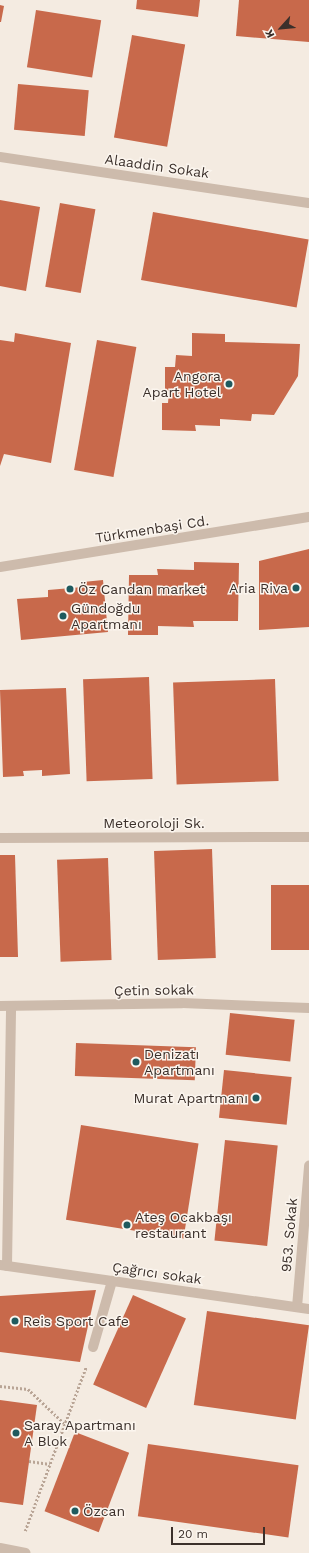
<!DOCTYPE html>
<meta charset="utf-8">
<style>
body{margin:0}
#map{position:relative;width:309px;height:1553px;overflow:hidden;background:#f4ebe1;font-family:"Work Sans",sans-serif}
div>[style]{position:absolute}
.building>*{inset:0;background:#c8694b;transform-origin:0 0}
.path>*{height:2.5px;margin-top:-1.25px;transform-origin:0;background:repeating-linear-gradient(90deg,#b9a596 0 2px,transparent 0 4px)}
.minor>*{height:10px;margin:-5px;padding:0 5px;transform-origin:5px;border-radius:5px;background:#cdbbac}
.dots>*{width:11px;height:11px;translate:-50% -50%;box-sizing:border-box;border:2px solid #fbf5ee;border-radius:50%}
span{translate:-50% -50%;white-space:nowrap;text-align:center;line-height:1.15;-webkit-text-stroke:3px #fbf5ee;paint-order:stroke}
.street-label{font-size:14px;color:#3b302b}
.poi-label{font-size:14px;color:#3b302b}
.right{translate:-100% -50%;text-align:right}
.left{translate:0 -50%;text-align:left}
.north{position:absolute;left:261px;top:8px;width:40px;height:40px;-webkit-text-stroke:3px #fbf5ee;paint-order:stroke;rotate:243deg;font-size:11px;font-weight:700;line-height:16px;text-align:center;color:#3b302b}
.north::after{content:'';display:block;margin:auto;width:14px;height:18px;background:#3b302b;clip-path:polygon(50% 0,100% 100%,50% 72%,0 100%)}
.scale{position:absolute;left:171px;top:1527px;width:94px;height:18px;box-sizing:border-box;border:2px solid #3b302b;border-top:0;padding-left:5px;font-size:12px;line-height:14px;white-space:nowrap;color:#3b302b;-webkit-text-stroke:3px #fbf5ee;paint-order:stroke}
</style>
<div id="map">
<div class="building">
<div style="clip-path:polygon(137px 0,200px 0,198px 17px,136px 9px)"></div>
<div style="clip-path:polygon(239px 0,309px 0,309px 42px,236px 36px)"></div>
<div style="clip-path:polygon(0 5px,4px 6px,1px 22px,0 22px)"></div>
<div style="left:36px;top:10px;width:66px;height:58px;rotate:9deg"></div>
<div style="left:132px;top:35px;width:54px;height:104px;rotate:10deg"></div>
<div style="left:18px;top:84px;width:71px;height:46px;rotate:5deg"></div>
<div style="clip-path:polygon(0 200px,40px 207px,26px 291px,0 286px)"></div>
<div style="left:60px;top:203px;width:36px;height:85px;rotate:10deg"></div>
<div style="left:153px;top:212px;width:158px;height:69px;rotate:10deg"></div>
<div style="clip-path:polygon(15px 333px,71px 343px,51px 463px,4px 454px,0 466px,0 340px,14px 342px)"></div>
<div style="clip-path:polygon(192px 333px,225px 334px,225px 342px,300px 344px,298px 376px,274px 415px,252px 414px,251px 421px,220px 419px,220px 426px,195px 425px,196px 431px,162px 430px,162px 403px,168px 403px,169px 391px,165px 391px,165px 367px,175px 367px,176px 355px,192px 356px)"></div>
<div style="left:97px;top:340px;width:40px;height:132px;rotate:10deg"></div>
<div style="clip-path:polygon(309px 549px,309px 627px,259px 630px,259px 561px)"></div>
<div style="clip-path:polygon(194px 562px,239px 563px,238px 621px,193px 621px,194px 627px,158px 626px,158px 635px,128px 635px,129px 575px,158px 575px,157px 569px,194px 570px)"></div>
<div style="clip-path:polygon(103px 580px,108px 632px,21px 640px,17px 599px,48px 597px,48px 590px,83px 587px,83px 582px)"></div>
<div style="left:149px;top:677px;width:102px;height:66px;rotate:88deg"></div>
<div style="left:275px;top:679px;width:102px;height:102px;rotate:88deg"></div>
<div style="clip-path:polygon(66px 688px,70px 774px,42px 776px,42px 770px,23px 771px,24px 776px,3px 777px,0 690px)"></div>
<div style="left:212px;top:849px;width:109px;height:58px;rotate:88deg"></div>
<div style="clip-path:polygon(0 855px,15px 855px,18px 957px,0 957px)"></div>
<div style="left:108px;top:858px;width:102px;height:51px;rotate:88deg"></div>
<div style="left:309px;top:885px;width:65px;height:38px;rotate:90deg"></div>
<div style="left:230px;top:1013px;width:65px;height:42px;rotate:6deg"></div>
<div style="left:76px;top:1043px;width:120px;height:33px;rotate:2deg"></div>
<div style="left:224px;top:1070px;width:68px;height:48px;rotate:6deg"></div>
<div style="left:81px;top:1125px;width:119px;height:96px;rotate:9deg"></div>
<div style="left:225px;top:1140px;width:53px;height:101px;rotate:6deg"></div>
<div style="clip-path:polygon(96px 1290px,80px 1362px,0 1352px,0 1296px)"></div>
<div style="left:133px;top:1295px;width:58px;height:98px;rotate:24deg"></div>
<div style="left:207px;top:1311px;width:103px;height:95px;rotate:8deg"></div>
<div style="clip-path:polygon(0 1400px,37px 1405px,23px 1505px,0 1502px)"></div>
<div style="left:75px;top:1432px;width:58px;height:85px;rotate:21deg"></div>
<div style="left:148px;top:1444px;width:152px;height:73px;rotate:8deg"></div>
</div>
<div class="path">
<div style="left:0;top:1386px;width:28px;rotate:6deg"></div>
<div style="left:28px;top:1389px;width:51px;rotate:43.4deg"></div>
<div style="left:29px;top:1461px;width:21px;rotate:8deg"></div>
<div style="left:25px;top:1531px;width:175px;rotate:-69.6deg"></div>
</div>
<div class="minor">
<div style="left:0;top:157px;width:312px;rotate:8.5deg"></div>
<div style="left:0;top:567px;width:313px;rotate:-9.2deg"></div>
<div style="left:0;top:838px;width:309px;rotate:-0.2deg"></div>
<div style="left:0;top:1006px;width:182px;rotate:-0.9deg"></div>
<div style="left:182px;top:1003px;width:127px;rotate:2.3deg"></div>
<div style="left:0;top:1265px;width:312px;rotate:8.1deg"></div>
<div style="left:7px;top:1266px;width:259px;rotate:-89.1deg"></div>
<div style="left:297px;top:1307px;width:142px;rotate:-85.1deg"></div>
<div style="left:93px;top:1347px;width:69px;rotate:-73.9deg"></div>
<div style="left:0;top:1548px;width:26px;rotate:11deg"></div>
</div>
<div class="dots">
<div style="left:229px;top:384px;background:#1f5a5e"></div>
<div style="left:296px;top:588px;background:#1f5a5e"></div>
<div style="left:70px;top:589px;background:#1f5a5e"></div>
<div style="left:63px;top:616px;background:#1f5a5e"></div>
<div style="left:136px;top:1062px;background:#1f5a5e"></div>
<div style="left:256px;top:1098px;background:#1f5a5e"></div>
<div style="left:127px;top:1225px;background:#1f5a5e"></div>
<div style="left:15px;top:1321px;background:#1f5a5e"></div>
<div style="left:16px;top:1433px;background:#1f5a5e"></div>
<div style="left:75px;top:1511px;background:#1f5a5e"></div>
</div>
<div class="street-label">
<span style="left:157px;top:166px;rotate:8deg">Alaaddin Sokak</span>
<span style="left:152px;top:529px;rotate:-9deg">Türkmenbaşi Cd.</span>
<span style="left:154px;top:823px">Meteoroloji Sk.</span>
<span style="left:154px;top:990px;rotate:-1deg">Çetin sokak</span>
<span style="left:289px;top:1235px;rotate:-85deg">953. Sokak</span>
<span style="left:157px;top:1273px;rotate:8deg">Çağrıcı sokak</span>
</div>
<div class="poi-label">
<span class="right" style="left:221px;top:384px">Angora<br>Apart Hotel</span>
<span class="right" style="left:288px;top:588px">Aria Riva</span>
<span class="left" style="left:78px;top:589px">Öz Candan market</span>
<span class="left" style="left:71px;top:616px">Gündoğdu<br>Apartmanı</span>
<span class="left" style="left:144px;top:1062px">Denizatı<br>Apartmanı</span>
<span class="right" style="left:248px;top:1098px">Murat Apartmanı</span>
<span class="left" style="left:135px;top:1225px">Ateş Ocakbaşı<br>restaurant</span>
<span class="left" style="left:23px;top:1321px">Reis Sport Cafe</span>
<span class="left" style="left:24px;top:1433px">Saray Apartmanı<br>A Blok</span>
<span class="left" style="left:83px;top:1511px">Özcan</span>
</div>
<div class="north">K</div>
<div class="scale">20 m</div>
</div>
